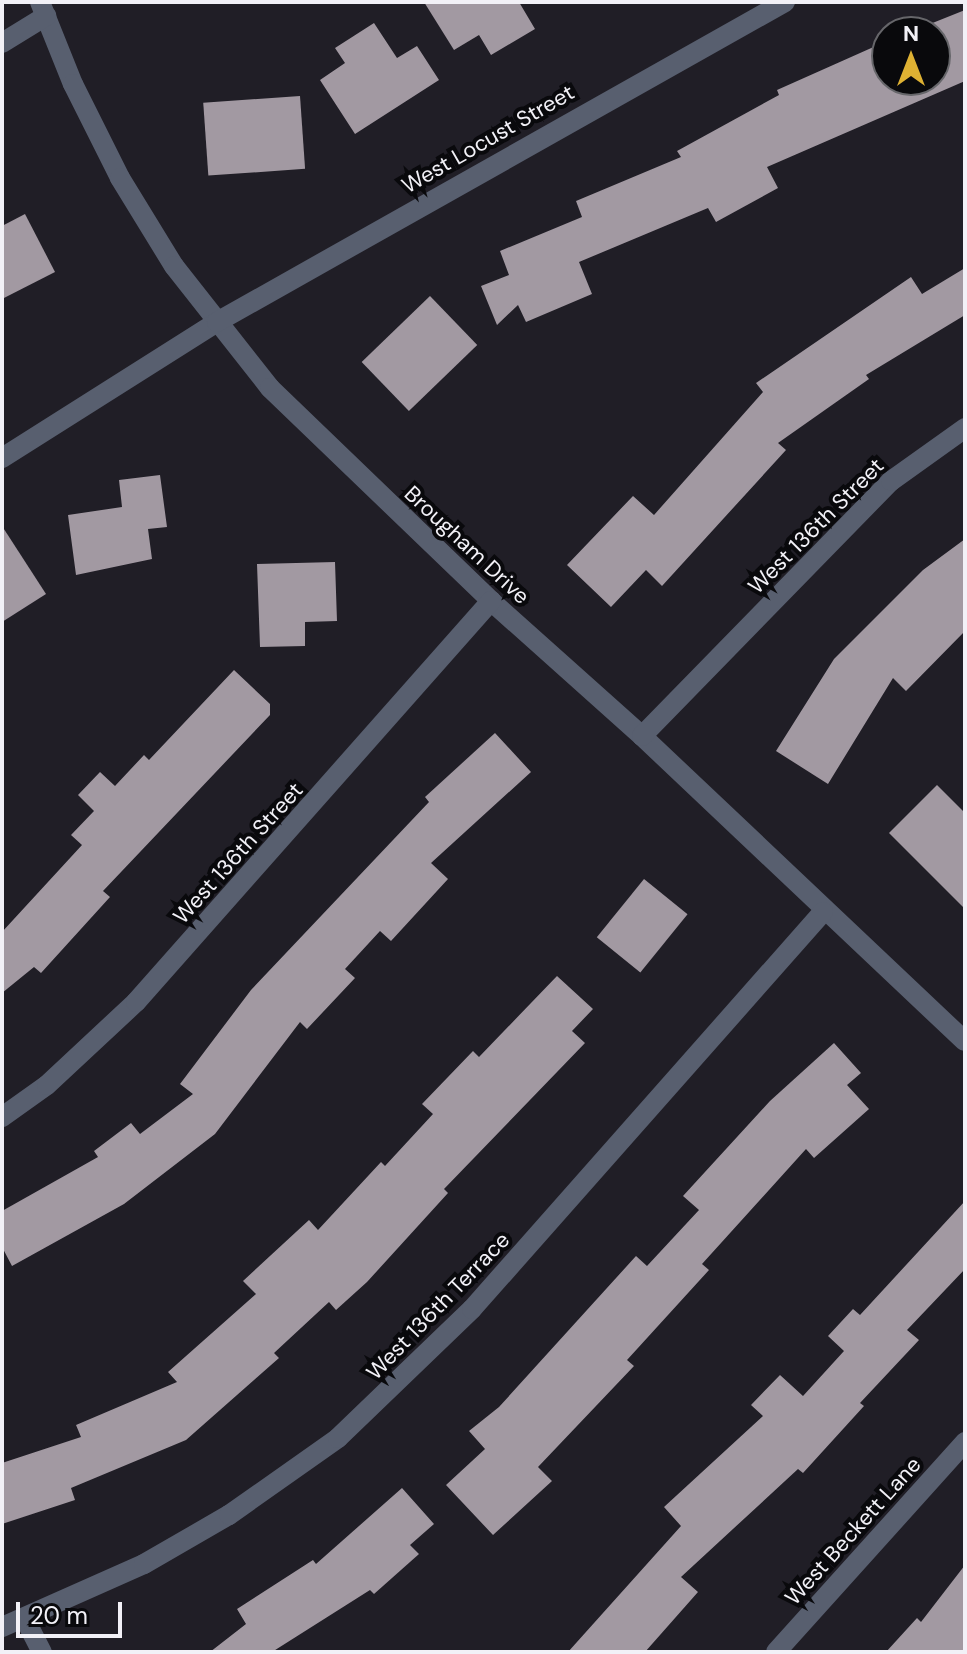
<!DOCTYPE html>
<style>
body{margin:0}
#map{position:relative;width:967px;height:1654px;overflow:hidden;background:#201e26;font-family:"DM Sans",sans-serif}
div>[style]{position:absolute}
.building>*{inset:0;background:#a299a2;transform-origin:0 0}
.minor>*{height:20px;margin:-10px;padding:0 10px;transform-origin:10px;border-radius:10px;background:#585f6f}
span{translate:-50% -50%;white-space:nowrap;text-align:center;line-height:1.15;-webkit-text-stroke:8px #09090c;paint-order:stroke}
.street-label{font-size:22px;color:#f2f1f7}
.frame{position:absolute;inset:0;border:4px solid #f2f1f7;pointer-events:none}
.north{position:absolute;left:871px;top:16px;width:80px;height:80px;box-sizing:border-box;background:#09090c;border:2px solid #66666a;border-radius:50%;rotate:0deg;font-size:22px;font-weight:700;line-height:32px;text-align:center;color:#f2f1f7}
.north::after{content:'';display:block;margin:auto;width:28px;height:36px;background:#deb133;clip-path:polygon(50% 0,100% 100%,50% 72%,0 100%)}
.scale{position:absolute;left:16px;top:1602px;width:106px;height:36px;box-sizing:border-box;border:4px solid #f2f1f7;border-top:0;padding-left:10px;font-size:24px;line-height:28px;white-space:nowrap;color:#f2f1f7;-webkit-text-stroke:6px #09090c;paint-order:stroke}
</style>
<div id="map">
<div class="building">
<div style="clip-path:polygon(424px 2px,519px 2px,535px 29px,491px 55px,479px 35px,454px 50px)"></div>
<div style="clip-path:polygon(965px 10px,965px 81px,767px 167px,778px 188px,716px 222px,708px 208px,579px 262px,592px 294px,526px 322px,518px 305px,497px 325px,481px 286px,509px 275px,500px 251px,582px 217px,576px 201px,681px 157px,677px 151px,779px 95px,777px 90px,887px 41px,887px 80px,935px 80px,935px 32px,910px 32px)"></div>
<div style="clip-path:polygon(374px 23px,397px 58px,417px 46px,439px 80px,355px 134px,320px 80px,345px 63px,335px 48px)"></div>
<div style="left:300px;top:96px;width:73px;height:97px;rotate:86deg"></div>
<div style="clip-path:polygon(25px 214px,55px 272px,2px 299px,2px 226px)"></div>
<div style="clip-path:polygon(965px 268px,965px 315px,866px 375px,869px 379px,778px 443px,786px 450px,662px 586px,646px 570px,611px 607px,567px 565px,633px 496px,654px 515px,763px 392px,756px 383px,911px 277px,922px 294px)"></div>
<div style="left:430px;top:296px;width:68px;height:95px;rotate:46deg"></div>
<div style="clip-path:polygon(160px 475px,167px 527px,148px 529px,152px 559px,76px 575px,68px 515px,122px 507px,119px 480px)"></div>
<div style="clip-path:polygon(2px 526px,46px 594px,2px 622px)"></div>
<div style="clip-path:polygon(965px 539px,965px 631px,906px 691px,893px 678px,828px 784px,776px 751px,834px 659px,923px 570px)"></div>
<div style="clip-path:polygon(335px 562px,337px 621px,305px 622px,305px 646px,260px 647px,257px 564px)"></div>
<div style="clip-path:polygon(234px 670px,270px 704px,270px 715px,103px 891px,110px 897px,41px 973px,34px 967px,2px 993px,2px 932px,82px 845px,71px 835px,94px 811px,78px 795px,100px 772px,115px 786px,144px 755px,149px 760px)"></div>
<div style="clip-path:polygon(495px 733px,531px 772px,431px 863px,448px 879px,391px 941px,380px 931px,345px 969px,355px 978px,307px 1029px,300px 1022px,215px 1134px,124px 1204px,12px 1266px,2px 1247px,2px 1211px,98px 1157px,94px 1151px,131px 1123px,140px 1134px,193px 1094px,180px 1084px,251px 990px,429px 802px,425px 797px)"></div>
<div style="clip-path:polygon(937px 785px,965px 813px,965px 909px,889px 833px)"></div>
<div style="left:644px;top:879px;width:56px;height:75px;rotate:39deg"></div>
<div style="clip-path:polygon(557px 976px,593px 1009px,572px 1031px,585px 1043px,444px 1189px,448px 1193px,367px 1282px,336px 1310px,329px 1302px,274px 1353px,279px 1358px,186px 1440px,71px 1488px,75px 1500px,2px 1524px,2px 1463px,81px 1437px,76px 1425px,177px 1382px,168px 1372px,256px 1294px,243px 1281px,309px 1220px,318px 1230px,381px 1162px,385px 1166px,433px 1114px,422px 1104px,473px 1051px,479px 1057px)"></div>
<div style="clip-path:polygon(834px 1043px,861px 1073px,847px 1085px,869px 1109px,814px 1158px,806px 1149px,702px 1264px,709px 1270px,627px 1360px,634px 1366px,538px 1467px,552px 1481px,493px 1535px,446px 1485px,485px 1449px,469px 1431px,499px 1407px,636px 1256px,647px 1266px,699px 1210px,683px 1196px,770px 1101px)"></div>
<div style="clip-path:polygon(965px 1201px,965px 1269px,907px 1330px,919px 1340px,860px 1403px,864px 1406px,803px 1473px,798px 1469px,681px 1577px,698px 1592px,645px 1652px,568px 1652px,681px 1526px,664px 1507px,763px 1416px,751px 1405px,780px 1375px,803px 1396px,844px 1351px,828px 1336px,853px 1309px,860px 1315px)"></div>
<div style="clip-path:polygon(402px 1488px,434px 1524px,410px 1545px,419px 1554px,374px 1594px,370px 1590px,272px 1652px,210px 1652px,246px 1624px,237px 1609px,313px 1560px,316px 1564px)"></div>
<div style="clip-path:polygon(965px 1565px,965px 1652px,886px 1652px,917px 1618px,921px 1622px)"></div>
</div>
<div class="minor">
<div style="left:40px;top:2px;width:88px;rotate:68.1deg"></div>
<div style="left:73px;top:84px;width:105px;rotate:63.4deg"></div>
<div style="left:120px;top:178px;width:103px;rotate:58.5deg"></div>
<div style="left:174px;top:266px;width:155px;rotate:51.8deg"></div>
<div style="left:270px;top:388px;width:307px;rotate:43.9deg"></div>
<div style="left:491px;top:601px;width:203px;rotate:41.8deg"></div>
<div style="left:642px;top:736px;width:444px;rotate:43.4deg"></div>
<div style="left:2px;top:43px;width:52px;rotate:-31.5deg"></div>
<div style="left:2px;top:458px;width:254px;rotate:-32.3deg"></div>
<div style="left:217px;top:322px;width:652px;rotate:-29.4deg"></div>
<div style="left:642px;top:736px;width:356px;rotate:-45.7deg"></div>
<div style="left:891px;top:481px;width:91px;rotate:-35.6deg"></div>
<div style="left:2px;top:1117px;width:55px;rotate:-35.4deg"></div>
<div style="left:47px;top:1085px;width:122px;rotate:-43deg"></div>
<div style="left:136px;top:1002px;width:536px;rotate:-48.48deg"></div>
<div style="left:25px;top:1619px;width:37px;rotate:63deg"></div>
<div style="left:2px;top:1627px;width:155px;rotate:-23.9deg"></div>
<div style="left:144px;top:1564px;width:98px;rotate:-30deg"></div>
<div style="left:229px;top:1515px;width:133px;rotate:-35.2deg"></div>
<div style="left:338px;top:1438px;width:186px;rotate:-43.9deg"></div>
<div style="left:472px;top:1309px;width:530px;rotate:-48.52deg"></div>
<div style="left:776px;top:1652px;width:283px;rotate:-48deg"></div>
</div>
<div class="street-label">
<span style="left:488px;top:139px;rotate:-30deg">West Locust Street</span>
<span style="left:816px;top:526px;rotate:-45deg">West 136th Street</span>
<span style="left:467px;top:545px;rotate:43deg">Brougham Drive</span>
<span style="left:238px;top:853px;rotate:-48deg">West 136th Street</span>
<span style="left:438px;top:1306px;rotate:-46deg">West 136th Terrace</span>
<span style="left:853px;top:1531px;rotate:-48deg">West Beckett Lane</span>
</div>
<div class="frame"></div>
<div class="north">N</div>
<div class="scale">20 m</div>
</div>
